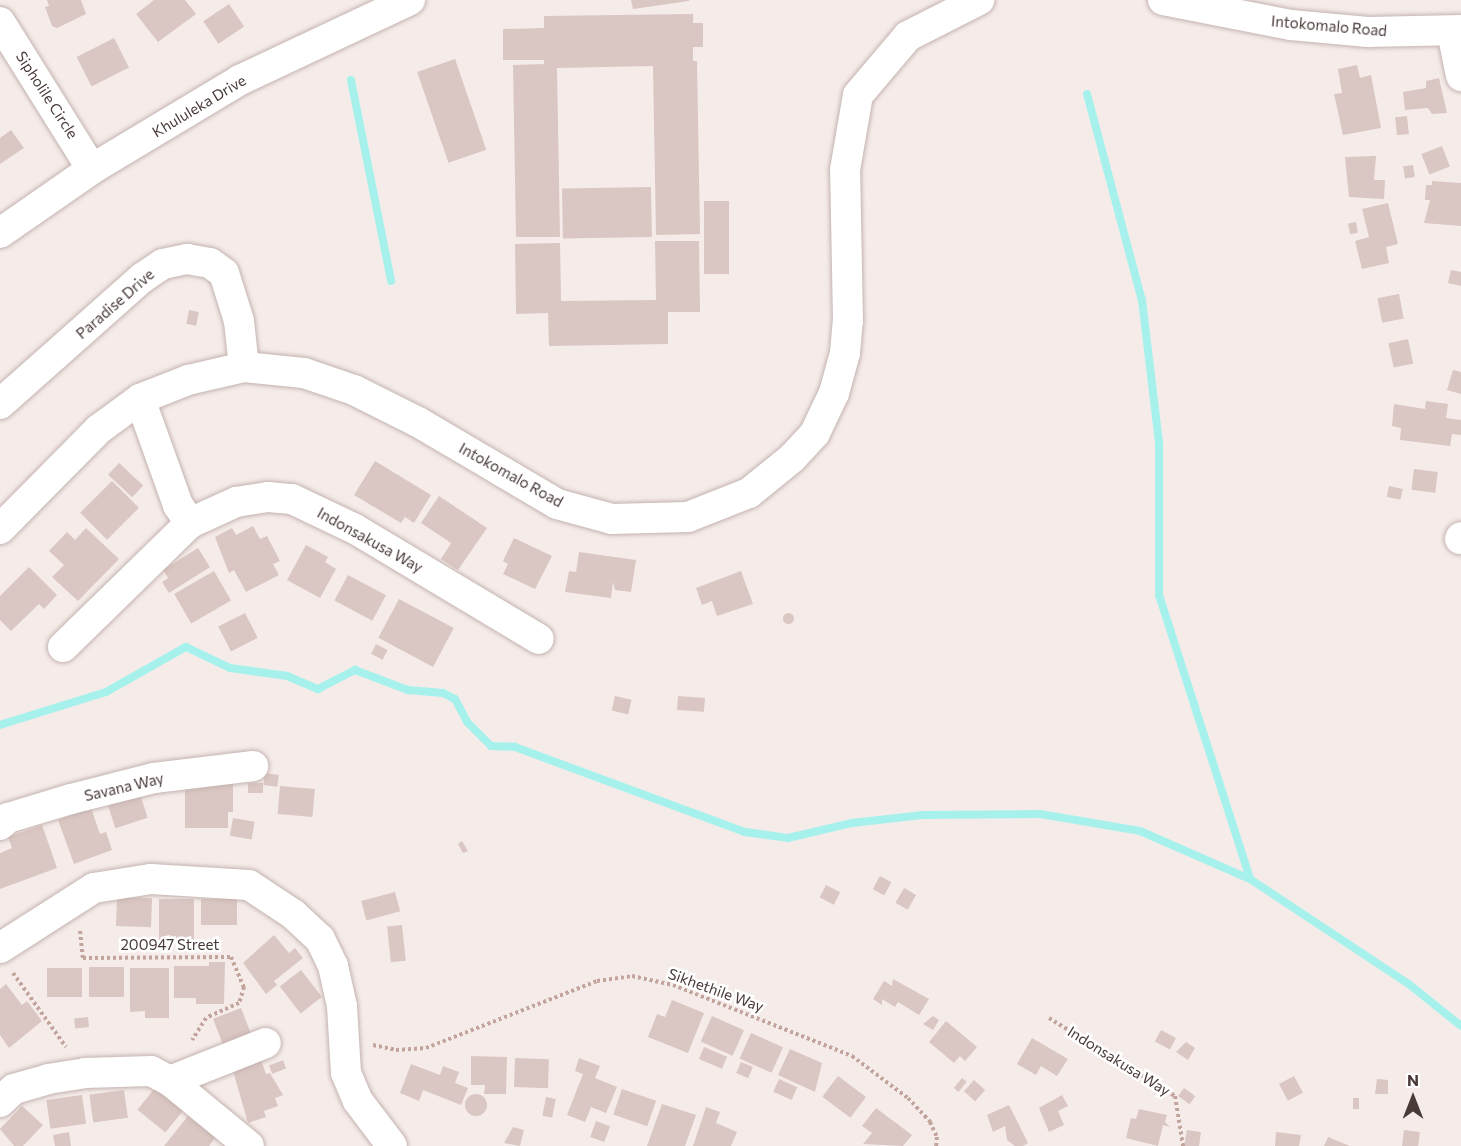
<!DOCTYPE html>
<style>
body{margin:0}
#map{position:relative;width:1461px;height:1146px;overflow:hidden;background:#f5ecea;font-family:Commissioner,sans-serif}
div>[style]{position:absolute}
.stream>*{height:8px;margin:-4px;padding:0 4px;transform-origin:4px;border-radius:4px;background:#a7f1ed}
.building>*{inset:0;background:#dac6c2;transform-origin:0 0}
.round{border-radius:50%}
.path>*{height:4px;margin-top:-2px;transform-origin:0;background:repeating-linear-gradient(90deg,#c2a49d 0 3px,transparent 0 6px)}
.roads{filter:drop-shadow(0 0 2px #c4b3af) drop-shadow(0 0 2px #c4b3af)}
.minor>*{height:30px;margin:-15px;padding:0 15px;transform-origin:15px;border-radius:15px;background:#fff}
span{translate:-50% -50%;white-space:nowrap;text-align:center;line-height:1.15;-webkit-text-stroke:5px #fff;paint-order:stroke}
.street-label{font-size:15px;color:#493a38}
.north{position:absolute;left:1383px;top:1068px;width:60px;height:60px;-webkit-text-stroke:4px #fff;paint-order:stroke;rotate:0deg;font-size:16px;font-weight:700;line-height:24px;text-align:center;color:#493a38}
.north::after{content:'';display:block;margin:auto;width:21px;height:27px;background:#493a38;clip-path:polygon(50% 0,100% 100%,50% 72%,0 100%)}
</style>
<div id="map">
<div class="stream">
<div style="left:351px;top:80px;width:205px;rotate:78.7deg"></div>
<div style="left:1087px;top:94px;width:213px;rotate:75.1deg"></div>
<div style="left:1142px;top:300px;width:144px;rotate:83.2deg"></div>
<div style="left:1159px;top:443px;width:152px;rotate:90deg"></div>
<div style="left:1159px;top:595px;width:298px;rotate:72.2deg"></div>
<div style="left:0;top:725px;width:111px;rotate:-17.3deg"></div>
<div style="left:106px;top:692px;width:92px;rotate:-29.4deg"></div>
<div style="left:186px;top:647px;width:49px;rotate:25.5deg"></div>
<div style="left:230px;top:668px;width:58px;rotate:8deg"></div>
<div style="left:287px;top:676px;width:34px;rotate:23deg"></div>
<div style="left:318px;top:689px;width:42px;rotate:-27.2deg"></div>
<div style="left:355px;top:670px;width:57px;rotate:20.7deg"></div>
<div style="left:408px;top:690px;width:35px;rotate:5deg"></div>
<div style="left:443px;top:693px;width:13px;rotate:27deg"></div>
<div style="left:455px;top:699px;width:26px;rotate:62deg"></div>
<div style="left:467px;top:722px;width:34px;rotate:45deg"></div>
<div style="left:491px;top:746px;width:24px;rotate:2deg"></div>
<div style="left:515px;top:747px;width:245px;rotate:20.3deg"></div>
<div style="left:745px;top:832px;width:43px;rotate:7.9deg"></div>
<div style="left:788px;top:838px;width:66px;rotate:-13.2deg"></div>
<div style="left:852px;top:823px;width:71px;rotate:-6.4deg"></div>
<div style="left:923px;top:815px;width:117px;rotate:-0.5deg"></div>
<div style="left:1040px;top:814px;width:101px;rotate:9.6deg"></div>
<div style="left:1140px;top:831px;width:120px;rotate:23.6deg"></div>
<div style="left:1250px;top:879px;width:192px;rotate:33.5deg"></div>
<div style="left:1410px;top:985px;width:65px;rotate:38.8deg"></div>
</div>
<div class="building">
<div style="clip-path:polygon(47px 0,81px 0,86px 14px,57px 28px,52px 26px,45px 7px,49px 6px)"></div>
<div style="clip-path:polygon(154px 0,185px 0,196px 14px,158px 42px,136px 14px)"></div>
<div style="clip-path:polygon(631px 0,689px 0,689px 1px,633px 9px)"></div>
<div style="left:229px;top:4px;width:27px;height:31px;rotate:56deg"></div>
<div style="clip-path:polygon(693px 14px,693px 23px,703px 23px,703px 47px,693px 47px,693px 61px,697px 61px,700px 234px,656px 235px,653px 66px,557px 68px,560px 237px,516px 237px,513px 65px,544px 64px,544px 60px,503px 60px,503px 29px,544px 28px,544px 16px)"></div>
<div style="left:114px;top:38px;width:33px;height:42px;rotate:63deg"></div>
<div style="left:455px;top:59px;width:96px;height:40px;rotate:71deg"></div>
<div style="clip-path:polygon(1357px 65px,1360px 78px,1371px 75px,1381px 128px,1343px 135px,1334px 94px,1342px 93px,1338px 69px)"></div>
<div style="clip-path:polygon(1439px 78px,1447px 113px,1432px 114px,1428px 108px,1405px 110px,1403px 92px,1426px 88px,1426px 81px)"></div>
<div style="left:1407px;top:116px;width:18px;height:12px;rotate:84deg"></div>
<div style="clip-path:polygon(11px 130px,24px 148px,0 164px,0 138px)"></div>
<div style="left:1442px;top:146px;width:22px;height:22px;rotate:69deg"></div>
<div style="clip-path:polygon(1376px 156px,1374px 180px,1385px 180px,1384px 199px,1349px 197px,1345px 157px)"></div>
<div style="left:1413px;top:165px;width:12px;height:10px;rotate:81deg"></div>
<div style="clip-path:polygon(1432px 181px,1461px 183px,1461px 226px,1424px 223px,1430px 200px,1425px 200px,1426px 185px,1432px 185px)"></div>
<div style="left:651px;top:187px;width:50px;height:89px;rotate:89deg"></div>
<div style="left:704px;top:201px;width:25px;height:73px"></div>
<div style="clip-path:polygon(1388px 203px,1398px 244px,1386px 247px,1389px 263px,1362px 269px,1355px 241px,1369px 237px,1362px 209px)"></div>
<div style="left:1356px;top:222px;width:11px;height:8px;rotate:80deg"></div>
<div style="clip-path:polygon(655px 241px,699px 241px,700px 312px,668px 312px,668px 344px,549px 346px,548px 313px,516px 314px,515px 244px,560px 243px,561px 301px,656px 300px)"></div>
<div style="clip-path:polygon(1451px 270px,1461px 272px,1461px 286px,1448px 283px)"></div>
<div style="left:1399px;top:294px;width:25px;height:22px;rotate:79deg"></div>
<div style="left:189px;top:310px;width:10px;height:14px;rotate:11deg"></div>
<div style="left:1408px;top:339px;width:25px;height:20px;rotate:78deg"></div>
<div style="clip-path:polygon(1453px 370px,1461px 372px,1461px 394px,1447px 390px)"></div>
<div style="clip-path:polygon(1426px 401px,1448px 404px,1446px 418px,1461px 420px,1461px 435px,1452px 434px,1450px 446px,1400px 440px,1401px 428px,1392px 426px,1394px 404px,1425px 409px)"></div>
<div style="clip-path:polygon(375px 461px,431px 495px,414px 523px,405px 517px,401px 523px,354px 495px)"></div>
<div style="left:119px;top:463px;width:33px;height:16px;rotate:43deg"></div>
<div style="left:1414px;top:469px;width:24px;height:21px;rotate:7deg"></div>
<div style="left:112px;top:481px;width:38px;height:45px;rotate:45deg"></div>
<div style="left:1389px;top:486px;width:14px;height:11px;rotate:12deg"></div>
<div style="clip-path:polygon(439px 496px,487px 528px,458px 570px,441px 559px,451px 543px,421px 523px)"></div>
<div style="clip-path:polygon(253px 526px,260px 539px,267px 536px,280px 561px,273px 564px,279px 575px,246px 592px,234px 570px,229px 573px,215px 537px,232px 528px,236px 535px)"></div>
<div style="clip-path:polygon(86px 528px,119px 559px,78px 601px,52px 577px,64px 565px,49px 551px,67px 532px,75px 540px)"></div>
<div style="clip-path:polygon(514px 538px,552px 556px,535px 589px,503px 574px,508px 564px,503px 561px)"></div>
<div style="clip-path:polygon(306px 545px,328px 557px,325px 562px,336px 569px,320px 598px,287px 580px)"></div>
<div style="clip-path:polygon(198px 548px,210px 567px,169px 593px,162px 582px,168px 578px,163px 570px)"></div>
<div style="clip-path:polygon(579px 552px,636px 560px,631px 592px,615px 590px,613px 582px,611px 598px,565px 592px,569px 571px,576px 572px)"></div>
<div style="clip-path:polygon(29px 567px,57px 595px,44px 609px,39px 604px,11px 631px,0 620px,0 596px)"></div>
<div style="left:214px;top:571px;width:34px;height:46px;rotate:60deg"></div>
<div style="clip-path:polygon(741px 571px,753px 604px,717px 616px,712px 601px,702px 605px,696px 588px)"></div>
<div style="left:348px;top:575px;width:43px;height:29px;rotate:28deg"></div>
<div style="left:399px;top:599px;width:62px;height:44px;rotate:28deg"></div>
<div class="round" style="left:782.5px;top:612.5px;width:11px;height:11px"></div>
<div style="left:245px;top:613px;width:28px;height:30px;rotate:63deg"></div>
<div style="left:376px;top:644px;width:13px;height:11px;rotate:27deg"></div>
<div style="left:615px;top:696px;width:17px;height:15px;rotate:13deg"></div>
<div style="left:678px;top:696px;width:27px;height:14px;rotate:4deg"></div>
<div style="left:265px;top:773px;width:14px;height:12px;rotate:8deg"></div>
<div style="left:248px;top:783px;width:15px;height:10px"></div>
<div style="clip-path:polygon(185px 784px,233px 784px,233px 812px,228px 812px,228px 828px,185px 828px)"></div>
<div style="left:280px;top:786px;width:35px;height:28px;rotate:5deg"></div>
<div style="left:139px;top:791px;width:28px;height:34px;rotate:72deg"></div>
<div style="clip-path:polygon(91px 808px,100px 834px,106px 832px,112px 850px,74px 864px,58px 820px)"></div>
<div style="left:233px;top:818px;width:22px;height:18px;rotate:10deg"></div>
<div style="clip-path:polygon(42px 825px,57px 868px,0 889px,0 853px,12px 848px,8px 837px)"></div>
<div style="clip-path:polygon(462px 841px,468px 851px,463px 853px,458px 844px)"></div>
<div style="left:880px;top:876px;width:13px;height:15px;rotate:29deg"></div>
<div style="left:826px;top:885px;width:16px;height:14px;rotate:27deg"></div>
<div style="left:904px;top:888px;width:14px;height:17px;rotate:30deg"></div>
<div style="left:395px;top:892px;width:20px;height:35px;rotate:75deg"></div>
<div style="left:117px;top:897px;width:35px;height:29px;rotate:2deg"></div>
<div style="left:159px;top:899px;width:35px;height:42px"></div>
<div style="left:237px;top:899px;width:26px;height:36px;rotate:90deg"></div>
<div style="left:402px;top:925px;width:36px;height:15px;rotate:84deg"></div>
<div style="clip-path:polygon(274px 935px,289px 953px,295px 948px,303px 958px,274px 981px,277px 985px,266px 994px,243px 963px)"></div>
<div style="clip-path:polygon(209px 962px,225px 962px,224px 1004px,196px 1004px,196px 998px,174px 998px,174px 966px,209px 966px)"></div>
<div style="left:89px;top:967px;width:35px;height:30px"></div>
<div style="left:47px;top:968px;width:35px;height:29px"></div>
<div style="clip-path:polygon(130px 968px,169px 968px,169px 1018px,145px 1018px,145px 1011px,130px 1012px)"></div>
<div style="left:301px;top:970px;width:34px;height:27px;rotate:52deg"></div>
<div style="clip-path:polygon(893px 979px,929px 999px,919px 1015px,898px 1002px,895px 1007px,882px 999px,882px 1005px,873px 999px,884px 981px,892px 986px)"></div>
<div style="clip-path:polygon(6px 984px,22px 1005px,27px 1001px,42px 1021px,9px 1048px,0 1035px,0 989px)"></div>
<div style="clip-path:polygon(672px 1000px,704px 1013px,688px 1053px,648px 1037px,657px 1014px,665px 1017px)"></div>
<div style="left:241px;top:1008px;width:34px;height:30px;rotate:69deg"></div>
<div style="left:712px;top:1016px;width:35px;height:28px;rotate:24deg"></div>
<div style="clip-path:polygon(933px 1016px,939px 1020px,933px 1030px,923px 1024px)"></div>
<div style="left:88px;top:1017px;width:10px;height:14px;rotate:84deg"></div>
<div style="clip-path:polygon(946px 1021px,977px 1047px,965px 1061px,960px 1056px,954px 1063px,929px 1042px)"></div>
<div style="left:1161px;top:1030px;width:17px;height:13px;rotate:28deg"></div>
<div style="left:751px;top:1033px;width:35px;height:28px;rotate:24deg"></div>
<div style="clip-path:polygon(1032px 1038px,1068px 1059px,1057px 1076px,1041px 1066px,1036px 1075px,1017px 1064px)"></div>
<div style="clip-path:polygon(1186px 1042px,1195px 1048px,1188px 1060px,1176px 1052px)"></div>
<div style="left:704px;top:1047px;width:25px;height:13px;rotate:23deg"></div>
<div style="clip-path:polygon(790px 1049px,822px 1063px,815px 1092px,778px 1075px)"></div>
<div style="clip-path:polygon(259px 1054px,266px 1074px,270px 1073px,283px 1095px,275px 1098px,278px 1106px,264px 1111px,266px 1117px,248px 1123px,231px 1064px)"></div>
<div style="clip-path:polygon(471px 1056px,507px 1057px,506px 1094px,484px 1094px,485px 1085px,471px 1085px)"></div>
<div style="left:515px;top:1058px;width:34px;height:29px;rotate:2deg"></div>
<div style="clip-path:polygon(579px 1058px,600px 1066px,595px 1078px,617px 1087px,606px 1113px,591px 1107px,585px 1122px,567px 1115px,583px 1074px,575px 1071px)"></div>
<div style="left:283px;top:1060px;width:9px;height:15px;rotate:69deg"></div>
<div style="left:741px;top:1062px;width:13px;height:12px;rotate:23deg"></div>
<div style="clip-path:polygon(411px 1064px,440px 1075px,443px 1066px,459px 1072px,455px 1083px,468px 1088px,461px 1105px,423px 1090px,419px 1101px,400px 1093px)"></div>
<div style="left:838px;top:1076px;width:35px;height:26px;rotate:37deg"></div>
<div style="left:1294px;top:1076px;width:19px;height:17px;rotate:62deg"></div>
<div style="left:962px;top:1078px;width:6px;height:13px;rotate:39deg"></div>
<div style="left:779px;top:1079px;width:20px;height:14px;rotate:24deg"></div>
<div style="clip-path:polygon(1377px 1079px,1388px 1080px,1388px 1094px,1375px 1094px)"></div>
<div style="left:974px;top:1080px;width:15px;height:15px;rotate:42deg"></div>
<div style="left:155px;top:1088px;width:36px;height:28px;rotate:39deg"></div>
<div style="left:1184px;top:1088px;width:14px;height:10px;rotate:36deg"></div>
<div style="left:622px;top:1089px;width:36px;height:27px;rotate:19deg"></div>
<div style="left:124px;top:1090px;width:28px;height:35px;rotate:82deg"></div>
<div class="round" style="left:465px;top:1094px;width:22px;height:22px"></div>
<div style="left:82px;top:1095px;width:29px;height:36px;rotate:82deg"></div>
<div style="clip-path:polygon(1062px 1095px,1068px 1106px,1058px 1111px,1064px 1125px,1049px 1132px,1039px 1108px)"></div>
<div style="left:546px;top:1097px;width:10px;height:19px;rotate:11deg"></div>
<div style="left:1353px;top:1098px;width:6px;height:11px"></div>
<div style="clip-path:polygon(662px 1104px,696px 1115px,685px 1146px,647px 1146px)"></div>
<div style="clip-path:polygon(1009px 1105px,1028px 1143px,1023px 1146px,1015px 1146px,1007px 1140px,1005px 1126px,993px 1132px,987px 1115px)"></div>
<div style="clip-path:polygon(22px 1106px,43px 1125px,23px 1146px,14px 1146px,0 1129px)"></div>
<div style="clip-path:polygon(706px 1107px,720px 1112px,716px 1123px,737px 1132px,731px 1146px,693px 1146px)"></div>
<div style="clip-path:polygon(876px 1108px,912px 1135px,903px 1146px,863px 1144px,872px 1133px,862px 1126px)"></div>
<div style="clip-path:polygon(1139px 1109px,1167px 1115px,1165px 1122px,1170px 1127px,1163px 1125px,1158px 1146px,1126px 1138px,1131px 1118px,1136px 1119px)"></div>
<div style="clip-path:polygon(188px 1116px,216px 1137px,209px 1146px,164px 1146px)"></div>
<div style="left:596px;top:1121px;width:15px;height:17px;rotate:20deg"></div>
<div style="clip-path:polygon(513px 1127px,524px 1130px,520px 1146px,504px 1143px)"></div>
<div style="clip-path:polygon(1187px 1130px,1201px 1132px,1199px 1146px,1184px 1146px)"></div>
<div style="left:1404px;top:1130px;width:16px;height:16px;rotate:7deg"></div>
<div style="clip-path:polygon(69px 1132px,71px 1146px,55px 1146px,53px 1135px)"></div>
<div style="clip-path:polygon(1276px 1132px,1301px 1135px,1299px 1146px,1275px 1146px)"></div>
<div style="clip-path:polygon(1328px 1137px,1350px 1146px,1324px 1146px)"></div>
</div>
<div class="path">
<div style="left:80px;top:931px;width:27px;rotate:84deg"></div>
<div style="left:83px;top:958px;width:148px;rotate:-0.4deg"></div>
<div style="left:231px;top:957px;width:33px;rotate:67deg"></div>
<div style="left:244px;top:987px;width:17px;rotate:107deg"></div>
<div style="left:239px;top:1003px;width:36px;rotate:156deg"></div>
<div style="left:206px;top:1018px;width:26px;rotate:122deg"></div>
<div style="left:13px;top:973px;width:91px;rotate:54.4deg"></div>
<div style="left:1049px;top:1018px;width:148px;rotate:31.8deg"></div>
<div style="left:1175px;top:1096px;width:51px;rotate:80.9deg"></div>
<div style="left:373px;top:1045px;width:24px;rotate:12deg"></div>
<div style="left:396px;top:1050px;width:30px;rotate:-4deg"></div>
<div style="left:426px;top:1048px;width:184px;rotate:-21.4deg"></div>
<div style="left:597px;top:981px;width:35px;rotate:-8deg"></div>
<div style="left:632px;top:976px;width:42px;rotate:12.4deg"></div>
<div style="left:673px;top:985px;width:193px;rotate:21.6deg"></div>
<div style="left:852px;top:1056px;width:70px;rotate:36.9deg"></div>
<div style="left:908px;top:1098px;width:33px;rotate:47deg"></div>
<div style="left:930px;top:1122px;width:17px;rotate:65deg"></div>
<div style="left:937px;top:1137px;width:9px;rotate:96deg"></div>
</div>
<div class="roads">
<div class="minor">
<div style="left:1163px;top:0;width:130px;rotate:11.1deg"></div>
<div style="left:1291px;top:25px;width:77px;rotate:5.2deg"></div>
<div style="left:1368px;top:32px;width:93px;rotate:-1.2deg"></div>
<div style="left:0;top:22px;width:173px;rotate:58deg"></div>
<div style="left:1452px;top:32px;width:45px;rotate:78.4deg"></div>
<div style="left:0;top:233px;width:112px;rotate:-34.8deg"></div>
<div style="left:92px;top:169px;width:173px;rotate:-31deg"></div>
<div style="left:240px;top:80px;width:188px;rotate:-25.2deg"></div>
<div style="left:140px;top:399px;width:113px;rotate:70.3deg"></div>
<div style="left:178px;top:505px;width:22px;rotate:56deg"></div>
<div style="left:0;top:404px;width:190px;rotate:-41.6deg"></div>
<div style="left:142px;top:278px;width:25px;rotate:-34deg"></div>
<div style="left:163px;top:264px;width:25px;rotate:-12deg"></div>
<div style="left:187px;top:259px;width:23px;rotate:10deg"></div>
<div style="left:210px;top:263px;width:17px;rotate:36deg"></div>
<div style="left:224px;top:273px;width:50px;rotate:72.6deg"></div>
<div style="left:239px;top:321px;width:46px;rotate:83.8deg"></div>
<div style="left:0;top:529px;width:141px;rotate:-45.3deg"></div>
<div style="left:99px;top:429px;width:51px;rotate:-36.2deg"></div>
<div style="left:140px;top:399px;width:52px;rotate:-21.6deg"></div>
<div style="left:188px;top:380px;width:57px;rotate:-13.1deg"></div>
<div style="left:244px;top:367px;width:60px;rotate:5.7deg"></div>
<div style="left:304px;top:373px;width:53px;rotate:18.8deg"></div>
<div style="left:354px;top:390px;width:72px;rotate:26.6deg"></div>
<div style="left:418px;top:422px;width:161px;rotate:30.5deg"></div>
<div style="left:557px;top:504px;width:57px;rotate:15.3deg"></div>
<div style="left:612px;top:519px;width:76px;rotate:-1.5deg"></div>
<div style="left:688px;top:517px;width:66px;rotate:-21.5deg"></div>
<div style="left:749px;top:493px;width:55px;rotate:-39.1deg"></div>
<div style="left:792px;top:458px;width:34px;rotate:-47deg"></div>
<div style="left:815px;top:433px;width:44px;rotate:-64.6deg"></div>
<div style="left:834px;top:393px;width:41px;rotate:-74.6deg"></div>
<div style="left:845px;top:353px;width:32px;rotate:-85deg"></div>
<div style="left:848px;top:321px;width:151px;rotate:-91.1deg"></div>
<div style="left:845px;top:170px;width:76px;rotate:-80.2deg"></div>
<div style="left:858px;top:95px;width:77px;rotate:-49.7deg"></div>
<div style="left:908px;top:36px;width:80px;rotate:-26.9deg"></div>
<div style="left:1460px;top:539px;width:2px;rotate:-63deg"></div>
<div style="left:63px;top:647px;width:177px;rotate:-44.3deg"></div>
<div style="left:190px;top:523px;width:51px;rotate:-24.5deg"></div>
<div style="left:236px;top:502px;width:32px;rotate:-9deg"></div>
<div style="left:268px;top:497px;width:24px;rotate:5deg"></div>
<div style="left:292px;top:499px;width:70px;rotate:25.5deg"></div>
<div style="left:355px;top:529px;width:214px;rotate:30.9deg"></div>
<div style="left:0;top:825px;width:11px;rotate:-41deg"></div>
<div style="left:8px;top:818px;width:66px;rotate:-16.8deg"></div>
<div style="left:71px;top:799px;width:86px;rotate:-14.2deg"></div>
<div style="left:154px;top:778px;width:100px;rotate:-6.9deg"></div>
<div style="left:0;top:948px;width:112px;rotate:-32.6deg"></div>
<div style="left:94px;top:888px;width:58px;rotate:-9deg"></div>
<div style="left:151px;top:879px;width:98px;rotate:3.5deg"></div>
<div style="left:249px;top:885px;width:53px;rotate:33.4deg"></div>
<div style="left:293px;top:914px;width:37px;rotate:43deg"></div>
<div style="left:320px;top:939px;width:30px;rotate:64deg"></div>
<div style="left:333px;top:966px;width:41px;rotate:77.3deg"></div>
<div style="left:342px;top:1006px;width:67px;rotate:86.6deg"></div>
<div style="left:346px;top:1073px;width:30px;rotate:67deg"></div>
<div style="left:358px;top:1101px;width:56px;rotate:52.9deg"></div>
<div style="left:170px;top:1081px;width:103px;rotate:-21.6deg"></div>
<div style="left:0;top:1102px;width:19px;rotate:-43deg"></div>
<div style="left:14px;top:1089px;width:35px;rotate:-16deg"></div>
<div style="left:48px;top:1079px;width:37px;rotate:-9deg"></div>
<div style="left:85px;top:1073px;width:66px;rotate:-1.7deg"></div>
<div style="left:151px;top:1071px;width:21px;rotate:28deg"></div>
<div style="left:170px;top:1081px;width:102px;rotate:39.4deg"></div>
</div>
</div>
<div class="street-label">
<span style="left:1329px;top:26px;rotate:5deg">Intokomalo Road</span>
<span style="left:47px;top:95px;rotate:57deg">Sipholile Circle</span>
<span style="left:199px;top:106px;rotate:-31deg">Khululeka Drive</span>
<span style="left:115px;top:304px;rotate:-41deg">Paradise Drive</span>
<span style="left:511px;top:475px;rotate:29deg">Intokomalo Road</span>
<span style="left:370px;top:540px;rotate:29deg">Indonsakusa Way</span>
<span style="left:124px;top:787px;rotate:-13deg">Savana Way</span>
<span style="left:170px;top:945px">200947 Street</span>
<span style="left:716px;top:990px;rotate:20deg">Sikhethile Way</span>
<span style="left:1119px;top:1061px;rotate:32deg">Indonsakusa Way</span>
</div>
<div class="north">N</div>
</div>
